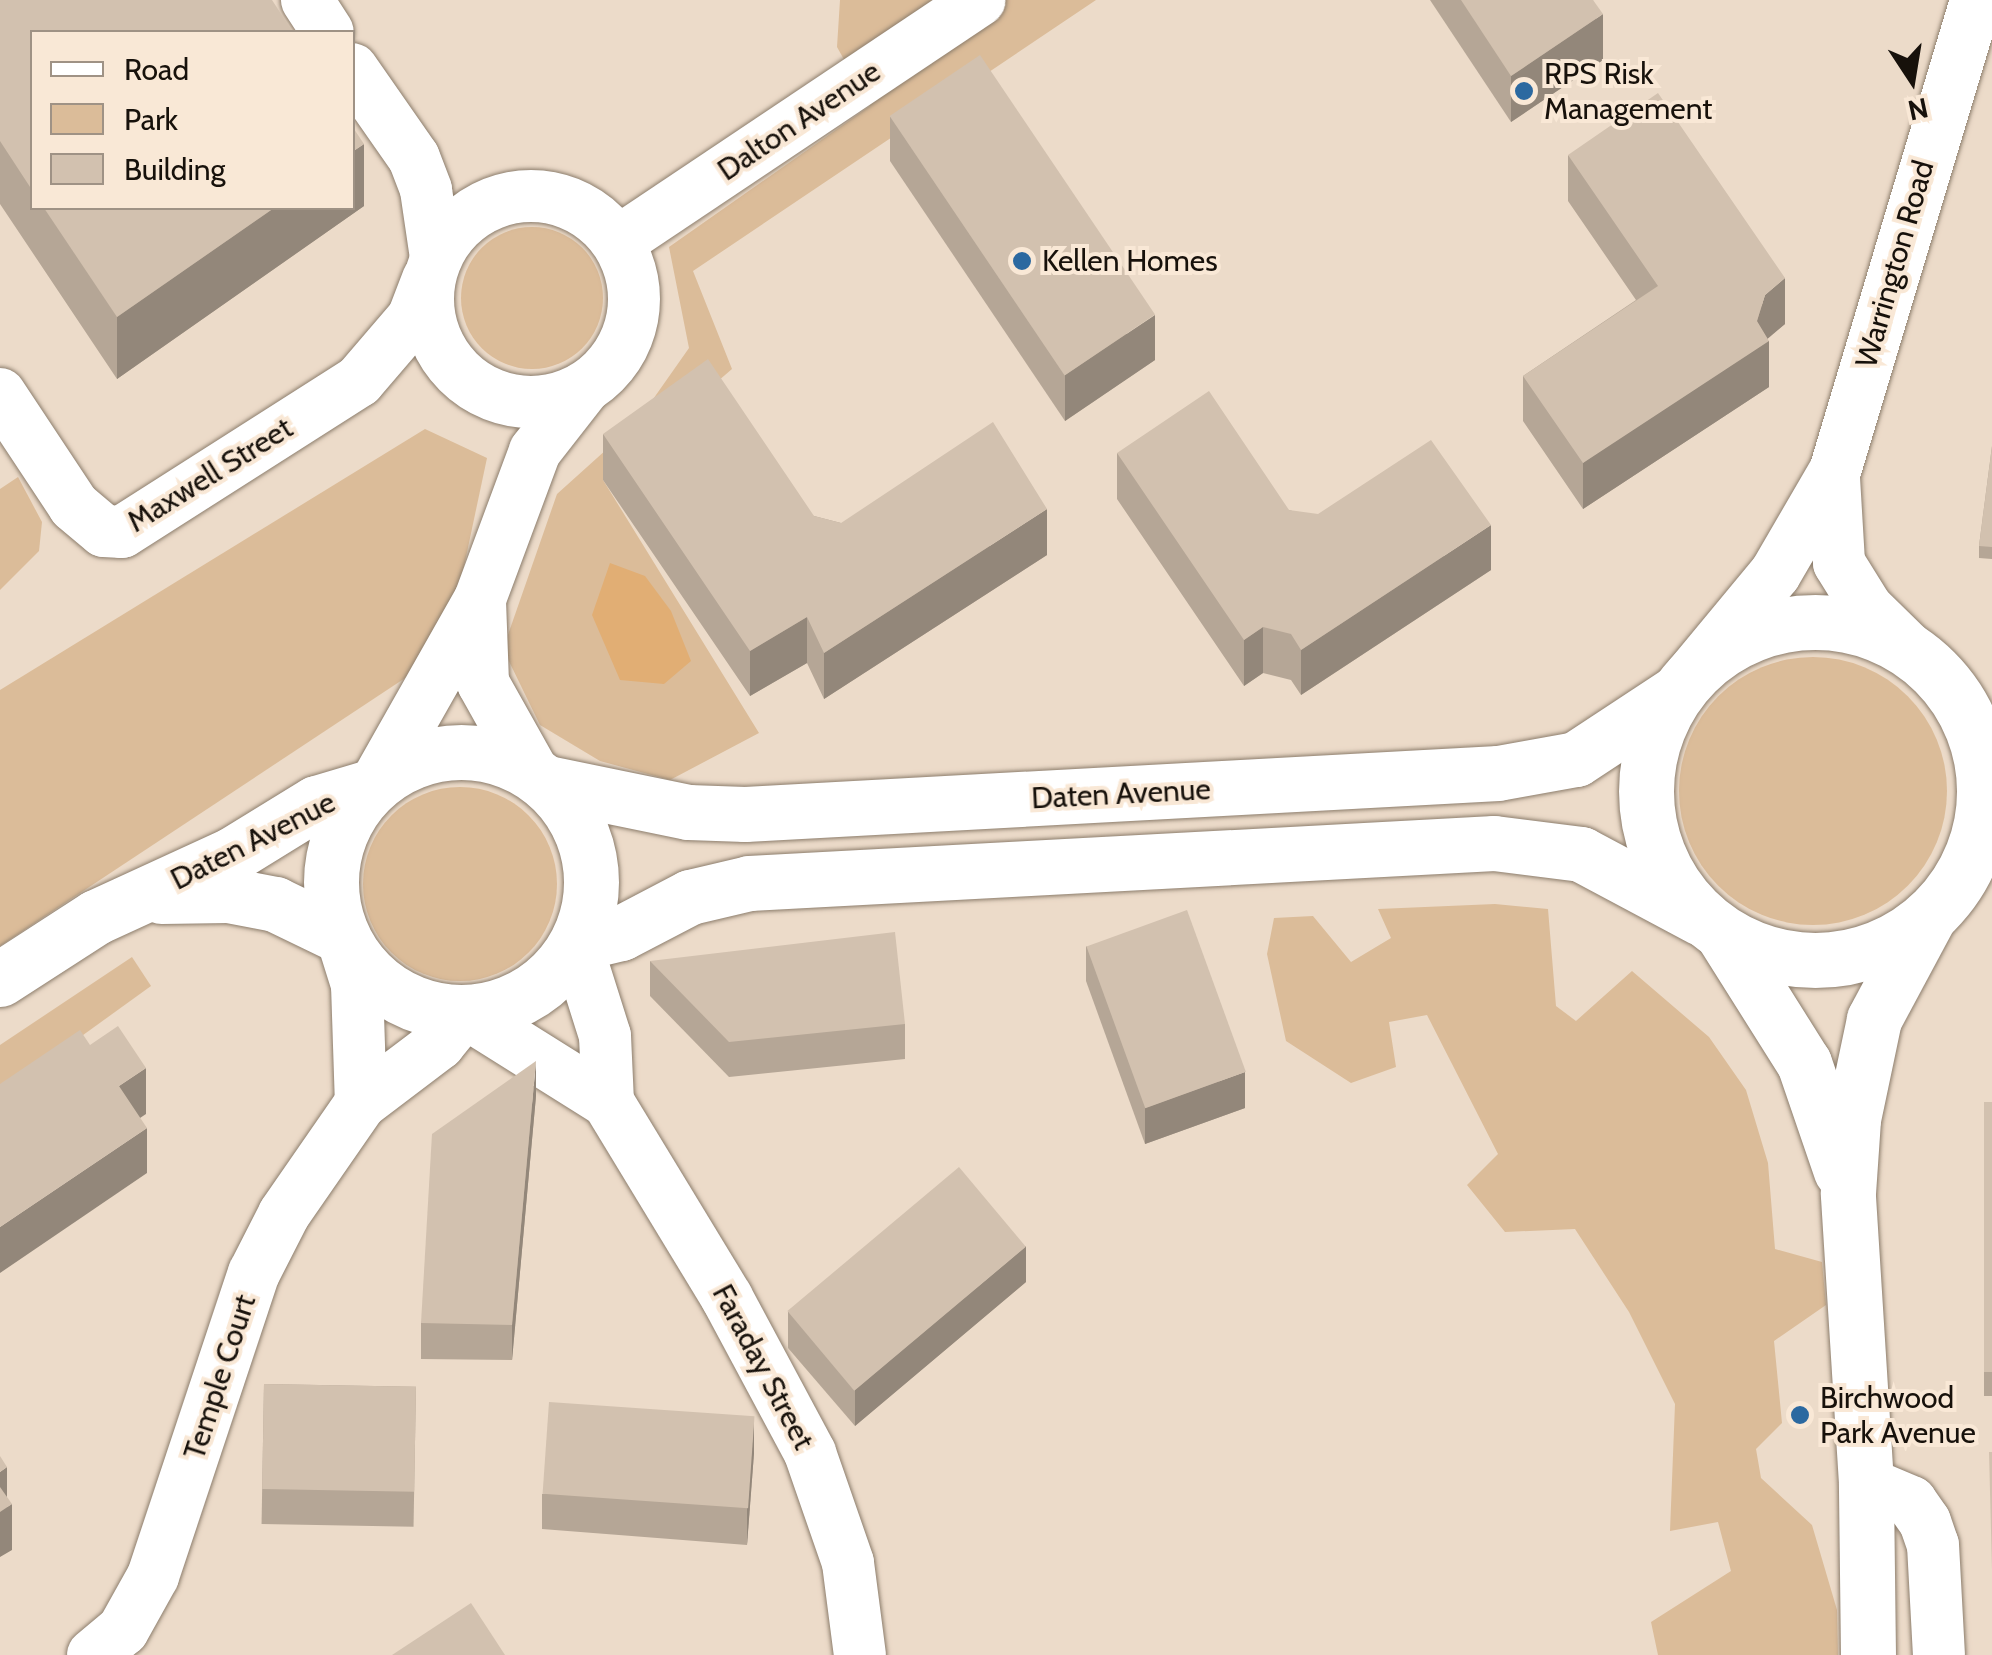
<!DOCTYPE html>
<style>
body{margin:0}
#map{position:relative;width:1992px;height:1655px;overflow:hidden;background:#ecdbc9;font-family:Cabin,sans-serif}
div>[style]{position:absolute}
.green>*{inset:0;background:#dbbc99}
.round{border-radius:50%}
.water>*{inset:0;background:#e1ae74}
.roads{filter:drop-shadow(0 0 2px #8c7d6c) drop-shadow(0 0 2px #8c7d6c)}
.minor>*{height:52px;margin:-26px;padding:0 26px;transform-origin:26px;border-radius:26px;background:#fff}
.minor>.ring{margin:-26px;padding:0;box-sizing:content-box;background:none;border:52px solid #fff;border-radius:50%}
.tertiary>*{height:55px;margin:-27.5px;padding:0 27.5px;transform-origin:27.5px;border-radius:27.5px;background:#fff}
.tertiary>.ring{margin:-27.5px;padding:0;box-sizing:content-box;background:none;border:55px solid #fff;border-radius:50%}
.primary>*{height:55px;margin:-27.5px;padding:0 27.5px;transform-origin:27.5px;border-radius:27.5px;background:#fff}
.primary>.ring{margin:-27.5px;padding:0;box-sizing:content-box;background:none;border:55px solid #fff;border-radius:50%}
.wall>*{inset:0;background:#b5a696;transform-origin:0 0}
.shaded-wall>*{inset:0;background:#93877a}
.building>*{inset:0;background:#d2c1af;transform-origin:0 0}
.dots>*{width:28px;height:28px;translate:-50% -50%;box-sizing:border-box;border:5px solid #f9e8d6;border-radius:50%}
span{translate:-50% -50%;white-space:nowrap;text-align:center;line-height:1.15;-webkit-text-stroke:8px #f9e8d6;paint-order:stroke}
.poi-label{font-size:30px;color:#17110b}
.left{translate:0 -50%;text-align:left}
.street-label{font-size:30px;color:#17110b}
.legend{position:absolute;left:30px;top:30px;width:325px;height:180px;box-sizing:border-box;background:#f9e8d6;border:2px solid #9f9285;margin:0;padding:12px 18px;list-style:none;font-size:30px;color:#17110b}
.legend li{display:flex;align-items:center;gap:20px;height:50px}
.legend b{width:50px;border:2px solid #9f9285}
.north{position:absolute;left:1862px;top:30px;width:100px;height:100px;-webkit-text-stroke:8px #f9e8d6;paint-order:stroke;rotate:168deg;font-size:28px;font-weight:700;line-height:40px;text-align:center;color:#17110b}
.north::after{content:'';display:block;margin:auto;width:35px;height:45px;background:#17110b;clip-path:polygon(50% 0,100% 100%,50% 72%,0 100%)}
</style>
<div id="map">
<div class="green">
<div style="clip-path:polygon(840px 0,1096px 0,693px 271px,732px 369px,603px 480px,759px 733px,670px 780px,600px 761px,540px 725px,503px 649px,557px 494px,637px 422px,689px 348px,669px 247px,870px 106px,837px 47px)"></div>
<div class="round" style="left:461px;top:227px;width:142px;height:142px"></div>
<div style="clip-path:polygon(425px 429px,487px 458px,446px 651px,0 946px,0 690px)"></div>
<div style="clip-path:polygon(18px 477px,42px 522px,39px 551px,0 590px,0 489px)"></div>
<div class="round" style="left:1679px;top:657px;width:268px;height:268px"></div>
<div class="round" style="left:363px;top:787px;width:194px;height:194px"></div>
<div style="clip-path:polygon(1495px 904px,1548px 909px,1556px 1006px,1576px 1021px,1632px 971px,1709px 1037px,1746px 1090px,1768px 1163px,1775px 1249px,1822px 1262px,1826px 1305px,1774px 1341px,1782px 1423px,1756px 1449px,1761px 1478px,1812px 1525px,1837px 1610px,1838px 1655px,1658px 1655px,1651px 1622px,1731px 1571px,1718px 1522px,1670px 1531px,1675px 1404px,1629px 1312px,1575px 1229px,1505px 1232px,1467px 1185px,1498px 1154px,1427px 1015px,1389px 1022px,1396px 1067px,1351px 1083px,1286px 1041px,1267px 954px,1274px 918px,1313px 916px,1351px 962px,1391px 938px,1378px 909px)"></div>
<div style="clip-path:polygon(132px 957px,151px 986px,0 1095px,0 1045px)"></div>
</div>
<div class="water">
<div style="clip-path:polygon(610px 563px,645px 576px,671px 611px,691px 661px,664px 684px,620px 680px,592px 615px)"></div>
</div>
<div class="roads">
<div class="minor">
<div style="left:307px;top:0;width:38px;rotate:57deg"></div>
<div style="left:352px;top:69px;width:108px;rotate:55.1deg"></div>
<div style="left:414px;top:158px;width:34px;rotate:69deg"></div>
<div style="left:426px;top:190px;width:69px;rotate:81.6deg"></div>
<div class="ring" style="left:428px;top:196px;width:154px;height:154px"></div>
<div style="left:618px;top:242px;width:435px;rotate:-33.8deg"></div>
<div style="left:0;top:394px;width:134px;rotate:56.5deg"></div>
<div style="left:74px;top:506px;width:39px;rotate:40deg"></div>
<div style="left:104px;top:531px;width:18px;rotate:3deg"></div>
<div style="left:122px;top:532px;width:281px;rotate:-32.5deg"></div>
<div style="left:359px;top:381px;width:83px;rotate:-49.4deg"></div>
<div style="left:413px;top:318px;width:42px;rotate:-69deg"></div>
<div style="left:1834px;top:478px;width:85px;rotate:86.6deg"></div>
<div style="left:1839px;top:563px;width:53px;rotate:58.1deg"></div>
<div style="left:1867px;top:608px;width:64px;rotate:44.4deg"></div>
<div style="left:480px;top:601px;width:82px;rotate:87.9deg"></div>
<div style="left:483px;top:683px;width:102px;rotate:60.7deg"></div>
<div style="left:1691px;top:675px;width:131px;rotate:-50.3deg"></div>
<div style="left:1775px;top:574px;width:119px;rotate:-59.8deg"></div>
<div style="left:1835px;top:471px;width:492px;rotate:-73.3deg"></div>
<div style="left:376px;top:783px;width:211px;rotate:-60.5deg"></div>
<div style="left:480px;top:599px;width:158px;rotate:-69.6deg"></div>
<div style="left:535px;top:451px;width:81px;rotate:-52deg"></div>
<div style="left:343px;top:940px;width:47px;rotate:72.7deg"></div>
<div style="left:357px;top:985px;width:118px;rotate:88.1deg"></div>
<div style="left:577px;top:947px;width:93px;rotate:72.5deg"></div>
<div style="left:605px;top:1036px;width:66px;rotate:87.4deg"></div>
<div style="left:466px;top:1013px;width:168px;rotate:32.1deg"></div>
<div style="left:608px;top:1102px;width:229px;rotate:58.7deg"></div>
<div style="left:727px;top:1298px;width:176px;rotate:61.8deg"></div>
<div style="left:810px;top:1453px;width:116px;rotate:70.9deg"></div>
<div style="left:848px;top:1563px;width:93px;rotate:82.6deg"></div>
<div style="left:1866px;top:1483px;width:49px;rotate:22.9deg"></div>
<div style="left:1911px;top:1502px;width:24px;rotate:55deg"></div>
<div style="left:1925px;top:1522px;width:24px;rotate:71deg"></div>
<div style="left:1933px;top:1545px;width:110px;rotate:86.9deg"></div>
<div style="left:93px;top:1655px;width:39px;rotate:-40deg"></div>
<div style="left:123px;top:1630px;width:62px;rotate:-60.9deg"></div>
<div style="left:153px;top:1576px;width:319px;rotate:-71.6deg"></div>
<div style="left:254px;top:1273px;width:66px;rotate:-63deg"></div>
<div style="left:284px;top:1214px;width:135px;rotate:-55.3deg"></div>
<div style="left:361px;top:1103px;width:98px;rotate:-37.1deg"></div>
<div style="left:439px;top:1044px;width:40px;rotate:-51deg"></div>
</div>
<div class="tertiary">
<div class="ring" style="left:331px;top:752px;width:205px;height:205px"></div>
<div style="left:547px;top:783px;width:144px;rotate:11.6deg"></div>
<div style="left:688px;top:812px;width:57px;rotate:2deg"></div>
<div style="left:745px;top:814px;width:754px;rotate:-3.12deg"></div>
<div style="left:1498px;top:773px;width:79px;rotate:-10.2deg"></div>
<div style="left:1576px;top:759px;width:120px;rotate:-33.4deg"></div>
<div style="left:161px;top:896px;width:67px;rotate:-0.9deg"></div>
<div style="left:228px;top:895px;width:48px;rotate:10.8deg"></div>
<div style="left:275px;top:904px;width:73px;rotate:25.9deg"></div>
<div style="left:579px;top:943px;width:43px;rotate:-13.4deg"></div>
<div style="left:621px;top:933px;width:78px;rotate:-27.6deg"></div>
<div style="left:690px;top:897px;width:61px;rotate:-13.3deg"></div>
<div style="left:749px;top:883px;width:746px;rotate:-3.07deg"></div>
<div style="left:1494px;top:843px;width:88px;rotate:7.2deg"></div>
<div style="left:1581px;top:854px;width:136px;rotate:28.1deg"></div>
<div style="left:0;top:979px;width:114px;rotate:-32.9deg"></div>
<div style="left:96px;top:917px;width:151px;rotate:-24.7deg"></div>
<div style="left:233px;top:854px;width:97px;rotate:-31.6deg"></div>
<div style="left:316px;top:803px;width:56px;rotate:-16.5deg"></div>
</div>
<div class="primary">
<div class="ring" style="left:1646px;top:622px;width:283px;height:283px"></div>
<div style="left:1722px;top:933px;width:154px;rotate:57.8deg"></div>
<div style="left:1804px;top:1063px;width:114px;rotate:71.1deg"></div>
<div style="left:1868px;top:1655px;width:172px;rotate:-90.7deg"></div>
<div style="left:1866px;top:1483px;width:291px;rotate:-93.6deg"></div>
<div style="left:1848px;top:1193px;width:74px;rotate:-86.1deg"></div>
<div style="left:1853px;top:1119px;width:102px;rotate:-78.1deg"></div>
<div style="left:1874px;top:1019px;width:112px;rotate:-61.8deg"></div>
</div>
</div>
<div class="wall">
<div style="clip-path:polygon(0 0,32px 32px,32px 208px,364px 206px,117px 379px,0 204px)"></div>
<div style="clip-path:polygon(1430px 0,1593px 0,1603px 60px,1511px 122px)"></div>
<div style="clip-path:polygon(890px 116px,1155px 360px,1065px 421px,890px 161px)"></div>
<div style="clip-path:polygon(1568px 155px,1785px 324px,1767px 338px,1769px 387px,1583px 509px,1523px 421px,1523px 376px,1636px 300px,1568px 201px)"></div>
<div style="clip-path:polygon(603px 434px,814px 516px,841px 523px,1047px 555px,824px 699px,807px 663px,750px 696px,603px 480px)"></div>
<div style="clip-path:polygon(1992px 446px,1992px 559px,1979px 558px,1979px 546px)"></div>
<div style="clip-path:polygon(1117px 453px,1289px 510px,1491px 570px,1301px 695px,1291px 680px,1263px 673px,1244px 686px,1117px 499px)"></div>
<div style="clip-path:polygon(1086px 946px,1245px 1108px,1145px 1144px,1086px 981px)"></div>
<div style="clip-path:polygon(650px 961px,905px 1024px,905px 1059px,729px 1077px,650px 996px)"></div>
<div style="clip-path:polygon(536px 1096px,512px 1360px,421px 1359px,421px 1323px)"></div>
<div style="left:1984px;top:1102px;width:8px;height:294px"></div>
<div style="clip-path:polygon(1026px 1282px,855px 1426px,788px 1348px,788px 1312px)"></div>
<div style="left:264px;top:1384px;width:152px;height:140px;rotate:1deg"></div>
<div style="clip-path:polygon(754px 1453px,747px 1545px,542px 1529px,542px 1494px)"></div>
</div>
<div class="shaded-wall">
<div style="clip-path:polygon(1603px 14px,1603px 60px,1511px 122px,1511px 76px)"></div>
<div style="clip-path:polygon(364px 144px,364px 206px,117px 379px,117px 317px,274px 208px,352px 208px,352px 152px)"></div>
<div style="clip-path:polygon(1785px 278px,1785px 324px,1765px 341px,1769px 341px,1769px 387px,1583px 509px,1583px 463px,1757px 321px,1765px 295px)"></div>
<div style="clip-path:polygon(1155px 315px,1155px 360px,1065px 421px,1065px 375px)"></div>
<div style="clip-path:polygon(1047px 509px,1047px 555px,824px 699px,824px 653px)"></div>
<div style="clip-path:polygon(1491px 525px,1491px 570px,1301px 695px,1301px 650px)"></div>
<div style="clip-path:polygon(807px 617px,807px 663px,750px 696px,750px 651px)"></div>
<div style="clip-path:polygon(1263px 627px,1263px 673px,1244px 686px,1244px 640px)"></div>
<div style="clip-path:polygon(536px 1061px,536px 1096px,512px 1360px,512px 1325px)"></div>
<div style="clip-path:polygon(146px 1068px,146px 1114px,119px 1132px,119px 1086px)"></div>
<div style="clip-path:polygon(1245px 1072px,1245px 1108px,1145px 1144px,1145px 1108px)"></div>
<div style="clip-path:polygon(147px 1128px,147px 1173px,0 1273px,0 1227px)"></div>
<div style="clip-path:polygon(1026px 1246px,1026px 1282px,855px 1426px,855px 1390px)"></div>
<div style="clip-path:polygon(754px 1417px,754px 1453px,747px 1545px,747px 1509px)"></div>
<div style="clip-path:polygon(7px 1467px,7px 1507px,12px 1504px,12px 1550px,0 1557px,0 1472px)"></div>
</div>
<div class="building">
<div style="clip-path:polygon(0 0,272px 0,293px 32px,32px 32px,32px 190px,0 141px)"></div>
<div style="clip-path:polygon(1461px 0,1593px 0,1603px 14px,1511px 76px)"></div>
<div style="left:980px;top:55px;width:313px;height:109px;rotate:56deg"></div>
<div style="clip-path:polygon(1658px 93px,1785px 278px,1765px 295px,1757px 321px,1769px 341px,1583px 463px,1523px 376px,1658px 286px,1568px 155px)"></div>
<div style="clip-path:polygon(352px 126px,364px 144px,352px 152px)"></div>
<div style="clip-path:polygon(44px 208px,274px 208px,117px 317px)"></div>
<div style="clip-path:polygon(708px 359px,814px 516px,841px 523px,993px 422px,1047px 509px,824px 653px,807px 617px,750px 651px,603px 434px)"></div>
<div style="clip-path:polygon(1209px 391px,1289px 510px,1318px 514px,1431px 440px,1491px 525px,1301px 650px,1291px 634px,1263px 627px,1244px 640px,1117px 453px)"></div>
<div style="clip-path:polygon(1992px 446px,1992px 547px,1979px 546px)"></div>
<div style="left:1187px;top:910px;width:172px;height:107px;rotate:70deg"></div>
<div style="clip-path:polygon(895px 932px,905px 1024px,729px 1042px,650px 961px)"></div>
<div style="clip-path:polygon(118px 1026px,146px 1068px,119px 1086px,147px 1128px,0 1227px,0 1084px,80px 1030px,90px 1045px)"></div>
<div style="clip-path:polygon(536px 1061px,512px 1325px,421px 1323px,432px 1134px)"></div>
<div style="left:1984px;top:1102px;width:8px;height:270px"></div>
<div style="left:959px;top:1167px;width:104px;height:224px;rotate:50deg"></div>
<div style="left:264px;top:1384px;width:152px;height:105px;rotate:1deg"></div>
<div style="left:549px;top:1402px;width:206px;height:92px;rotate:4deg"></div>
<div style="clip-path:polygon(1989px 1452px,1992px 1452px,1992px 1570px)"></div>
<div style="clip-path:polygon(0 1456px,7px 1467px,0 1472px)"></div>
<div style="clip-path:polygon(0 1487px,12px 1504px,0 1512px)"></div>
<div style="clip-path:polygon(471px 1603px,505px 1655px,392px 1655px)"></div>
</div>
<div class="dots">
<div style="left:1524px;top:91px;background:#2c69a0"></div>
<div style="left:1022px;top:261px;background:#2c69a0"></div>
<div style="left:1800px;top:1415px;background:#2c69a0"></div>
</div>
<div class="poi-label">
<span class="left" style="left:1544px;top:91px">RPS Risk<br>Management</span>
<span class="left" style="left:1042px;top:261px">Kellen Homes</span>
<span class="left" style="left:1820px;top:1415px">Birchwood<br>Park Avenue</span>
</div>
<div class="street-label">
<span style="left:799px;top:121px;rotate:-34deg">Dalton Avenue</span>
<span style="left:1895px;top:264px;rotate:-74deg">Warrington Road</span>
<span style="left:210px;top:475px;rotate:-32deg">Maxwell Street</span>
<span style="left:1121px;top:794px;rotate:-3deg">Daten Avenue</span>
<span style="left:253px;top:841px;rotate:-27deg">Daten Avenue</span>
<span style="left:763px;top:1367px;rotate:62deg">Faraday Street</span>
<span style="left:220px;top:1377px;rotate:-72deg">Temple Court</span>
</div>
<ul class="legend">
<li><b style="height:12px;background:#fff"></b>Road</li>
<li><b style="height:28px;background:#dbbc99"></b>Park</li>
<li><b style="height:28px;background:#d2c1af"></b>Building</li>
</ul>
<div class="north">N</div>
</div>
